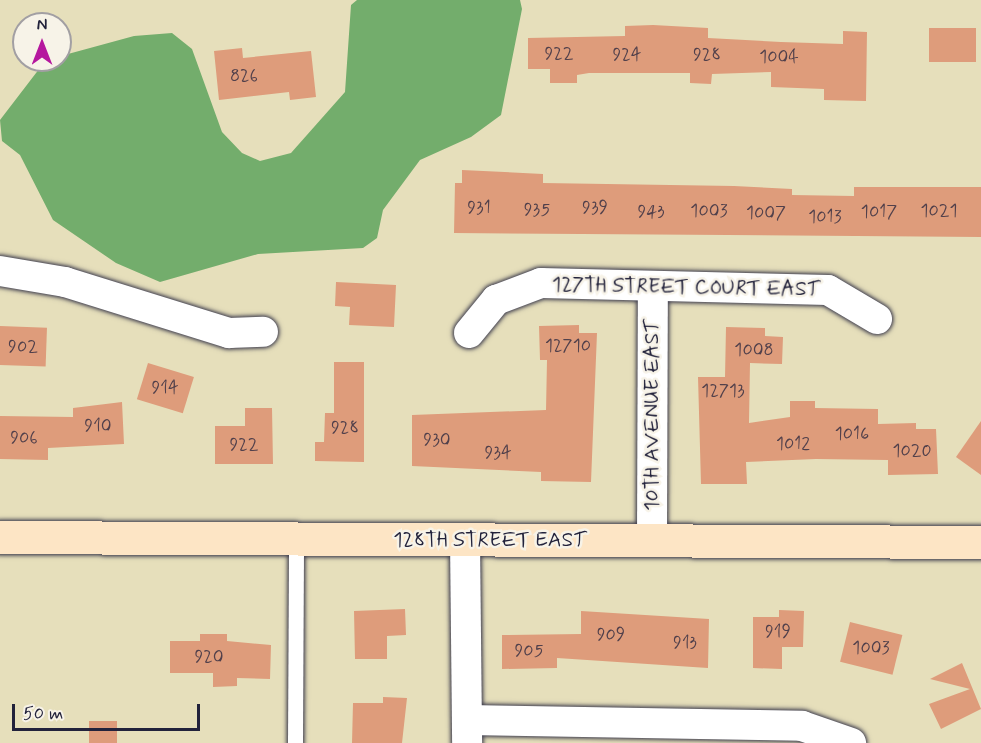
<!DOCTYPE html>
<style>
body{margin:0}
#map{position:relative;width:981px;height:743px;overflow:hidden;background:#e6dfbb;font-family:Mynerve,sans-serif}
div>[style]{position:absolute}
.forest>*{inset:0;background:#73ad6c}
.building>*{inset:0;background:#de9c7b;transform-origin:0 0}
.roads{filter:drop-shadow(0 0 2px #3f3e4e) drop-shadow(0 0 2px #3f3e4e)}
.lane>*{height:15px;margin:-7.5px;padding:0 7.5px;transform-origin:7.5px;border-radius:7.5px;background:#fff}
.street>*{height:30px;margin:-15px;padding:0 15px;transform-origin:15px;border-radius:15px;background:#fff}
.secondary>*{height:33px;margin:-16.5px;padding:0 16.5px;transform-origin:16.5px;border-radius:16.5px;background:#fde5c5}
span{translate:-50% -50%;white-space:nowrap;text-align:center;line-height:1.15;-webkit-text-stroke:5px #f7f3e8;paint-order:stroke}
.number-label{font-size:18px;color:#51404b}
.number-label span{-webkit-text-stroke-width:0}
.street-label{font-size:21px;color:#22223b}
.north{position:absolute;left:12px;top:12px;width:60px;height:60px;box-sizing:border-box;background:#f7f3e8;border:2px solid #a29fa3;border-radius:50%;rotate:0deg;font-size:16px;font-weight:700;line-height:24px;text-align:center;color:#22223b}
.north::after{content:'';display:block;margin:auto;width:21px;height:27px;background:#b5179e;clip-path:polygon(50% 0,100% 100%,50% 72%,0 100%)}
.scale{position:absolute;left:12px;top:704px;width:188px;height:27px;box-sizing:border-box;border:3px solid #22223b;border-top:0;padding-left:8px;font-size:18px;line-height:21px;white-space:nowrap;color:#22223b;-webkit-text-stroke:4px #f7f3e8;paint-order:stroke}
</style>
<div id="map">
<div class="forest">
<div style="clip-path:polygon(357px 0,520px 0,522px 9px,501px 115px,471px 137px,420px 160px,383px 210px,377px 238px,363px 248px,258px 254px,160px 282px,116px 263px,53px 220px,20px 155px,2px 141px,0 120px,46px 60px,134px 36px,172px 33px,192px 49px,222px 132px,242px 153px,260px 161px,291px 153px,345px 92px,351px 5px)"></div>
</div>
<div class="building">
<div style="clip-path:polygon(653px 25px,708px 28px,708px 38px,781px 42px,843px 44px,843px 31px,867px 32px,866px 101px,824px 100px,824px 89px,771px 87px,771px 72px,712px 74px,711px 84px,690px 83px,690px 73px,589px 73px,577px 75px,577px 83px,550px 83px,550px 69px,528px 69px,528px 38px,625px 36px,625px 26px)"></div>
<div style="left:929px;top:28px;width:47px;height:34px"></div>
<div style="clip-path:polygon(242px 48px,243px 58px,311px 51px,316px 97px,290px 100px,289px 92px,219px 100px,214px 51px)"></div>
<div style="clip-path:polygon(462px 170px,543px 174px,543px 183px,734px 186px,792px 189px,792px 195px,854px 196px,854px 187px,981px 187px,981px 237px,454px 233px,455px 183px,462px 183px)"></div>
<div style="clip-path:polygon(336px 282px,396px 285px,394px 327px,349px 325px,350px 307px,335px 306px)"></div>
<div style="clip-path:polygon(579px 325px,579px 333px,597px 333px,591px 482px,541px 481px,541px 472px,412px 466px,412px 415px,546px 410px,547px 360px,540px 360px,539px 326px)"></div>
<div style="left:0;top:326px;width:47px;height:39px;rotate:2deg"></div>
<div style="clip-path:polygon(726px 327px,765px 328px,765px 336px,783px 337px,782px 364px,750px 363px,749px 423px,790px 417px,790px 401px,815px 401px,815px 408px,878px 409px,878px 424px,916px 423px,916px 429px,936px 429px,938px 474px,888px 475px,888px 460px,816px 459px,746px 462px,747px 484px,701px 484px,698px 377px,725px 377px)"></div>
<div style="clip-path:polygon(334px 362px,364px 362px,364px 462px,315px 461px,315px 442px,324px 442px,325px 413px,334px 413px)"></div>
<div style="left:148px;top:363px;width:48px;height:38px;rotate:17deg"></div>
<div style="clip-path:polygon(122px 402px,124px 444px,48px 448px,48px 460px,0 459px,0 416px,73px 417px,73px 408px)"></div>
<div style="clip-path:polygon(245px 408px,272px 408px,273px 464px,215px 464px,215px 426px,245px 426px)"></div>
<div style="clip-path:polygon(981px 421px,981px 475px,956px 457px)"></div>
<div style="clip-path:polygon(405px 609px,406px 635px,387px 636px,387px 659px,355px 659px,354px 611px)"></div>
<div style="clip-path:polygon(779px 610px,804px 611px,803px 647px,782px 647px,782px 669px,753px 668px,753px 617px,779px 617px)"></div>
<div style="clip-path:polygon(581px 611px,709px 619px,708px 668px,557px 658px,557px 668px,502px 669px,502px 635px,581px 634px)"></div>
<div style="left:850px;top:622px;width:54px;height:41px;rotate:14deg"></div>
<div style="clip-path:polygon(200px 634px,227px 634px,227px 641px,271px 645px,270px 679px,237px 678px,237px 686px,213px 687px,213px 673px,170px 673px,170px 641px,200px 641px)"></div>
<div style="clip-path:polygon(962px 663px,981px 709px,941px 729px,929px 704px,970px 689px,930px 679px)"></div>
<div style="clip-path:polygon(383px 697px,407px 698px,402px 743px,352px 743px,353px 703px,383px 703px)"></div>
<div style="left:89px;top:721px;width:28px;height:22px"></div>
</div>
<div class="roads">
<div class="lane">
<div style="left:295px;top:743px;width:204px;rotate:-89.7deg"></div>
</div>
<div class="street">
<div style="left:0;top:271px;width:66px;rotate:9.6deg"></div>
<div style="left:65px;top:282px;width:172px;rotate:17.3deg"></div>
<div style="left:229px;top:333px;width:34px;rotate:-2deg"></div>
<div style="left:469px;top:333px;width:43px;rotate:-50.7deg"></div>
<div style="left:496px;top:300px;width:48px;rotate:-20.7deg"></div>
<div style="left:541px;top:283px;width:287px;rotate:1.4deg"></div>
<div style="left:828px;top:290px;width:57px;rotate:30.6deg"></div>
<div style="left:465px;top:540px;width:203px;rotate:89.4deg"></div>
<div style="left:652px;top:541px;width:253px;rotate:-89.8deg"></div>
<div style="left:467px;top:720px;width:335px;rotate:1deg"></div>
<div style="left:802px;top:726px;width:52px;rotate:19.1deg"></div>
</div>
<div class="secondary">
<div style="left:0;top:537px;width:981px;rotate:0.29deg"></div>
</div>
</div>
<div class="number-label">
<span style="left:559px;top:54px">922</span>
<span style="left:627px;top:55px">924</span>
<span style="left:707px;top:55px">928</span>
<span style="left:779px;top:57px">1004</span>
<span style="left:244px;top:76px">826</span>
<span style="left:479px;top:208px">931</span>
<span style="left:595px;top:208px">939</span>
<span style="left:537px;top:210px">935</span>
<span style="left:709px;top:211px">1003</span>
<span style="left:939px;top:211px">1021</span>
<span style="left:651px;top:212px">943</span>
<span style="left:879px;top:212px">1017</span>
<span style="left:766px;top:213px">1007</span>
<span style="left:825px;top:217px">1013</span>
<span style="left:568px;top:346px">12710</span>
<span style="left:23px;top:347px">902</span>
<span style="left:754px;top:350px">1008</span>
<span style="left:165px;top:388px">914</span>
<span style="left:723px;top:391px">12713</span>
<span style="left:98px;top:426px">910</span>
<span style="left:345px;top:428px">928</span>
<span style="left:852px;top:434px">1016</span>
<span style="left:24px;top:438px">906</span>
<span style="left:437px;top:440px">930</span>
<span style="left:793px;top:444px">1012</span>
<span style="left:244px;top:445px">922</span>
<span style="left:912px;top:451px">1020</span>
<span style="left:498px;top:453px">934</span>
<span style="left:778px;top:632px">919</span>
<span style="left:611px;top:635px">909</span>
<span style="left:685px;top:643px">913</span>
<span style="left:871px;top:648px">1003</span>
<span style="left:529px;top:651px">905</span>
<span style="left:209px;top:657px">920</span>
</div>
<div class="street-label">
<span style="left:686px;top:287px;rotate:1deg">127TH STREET COURT EAST</span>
<span style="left:652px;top:415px;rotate:-90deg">10TH AVENUE EAST</span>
<span style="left:490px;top:540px">128TH STREET EAST</span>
</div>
<div class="north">N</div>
<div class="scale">50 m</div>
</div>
